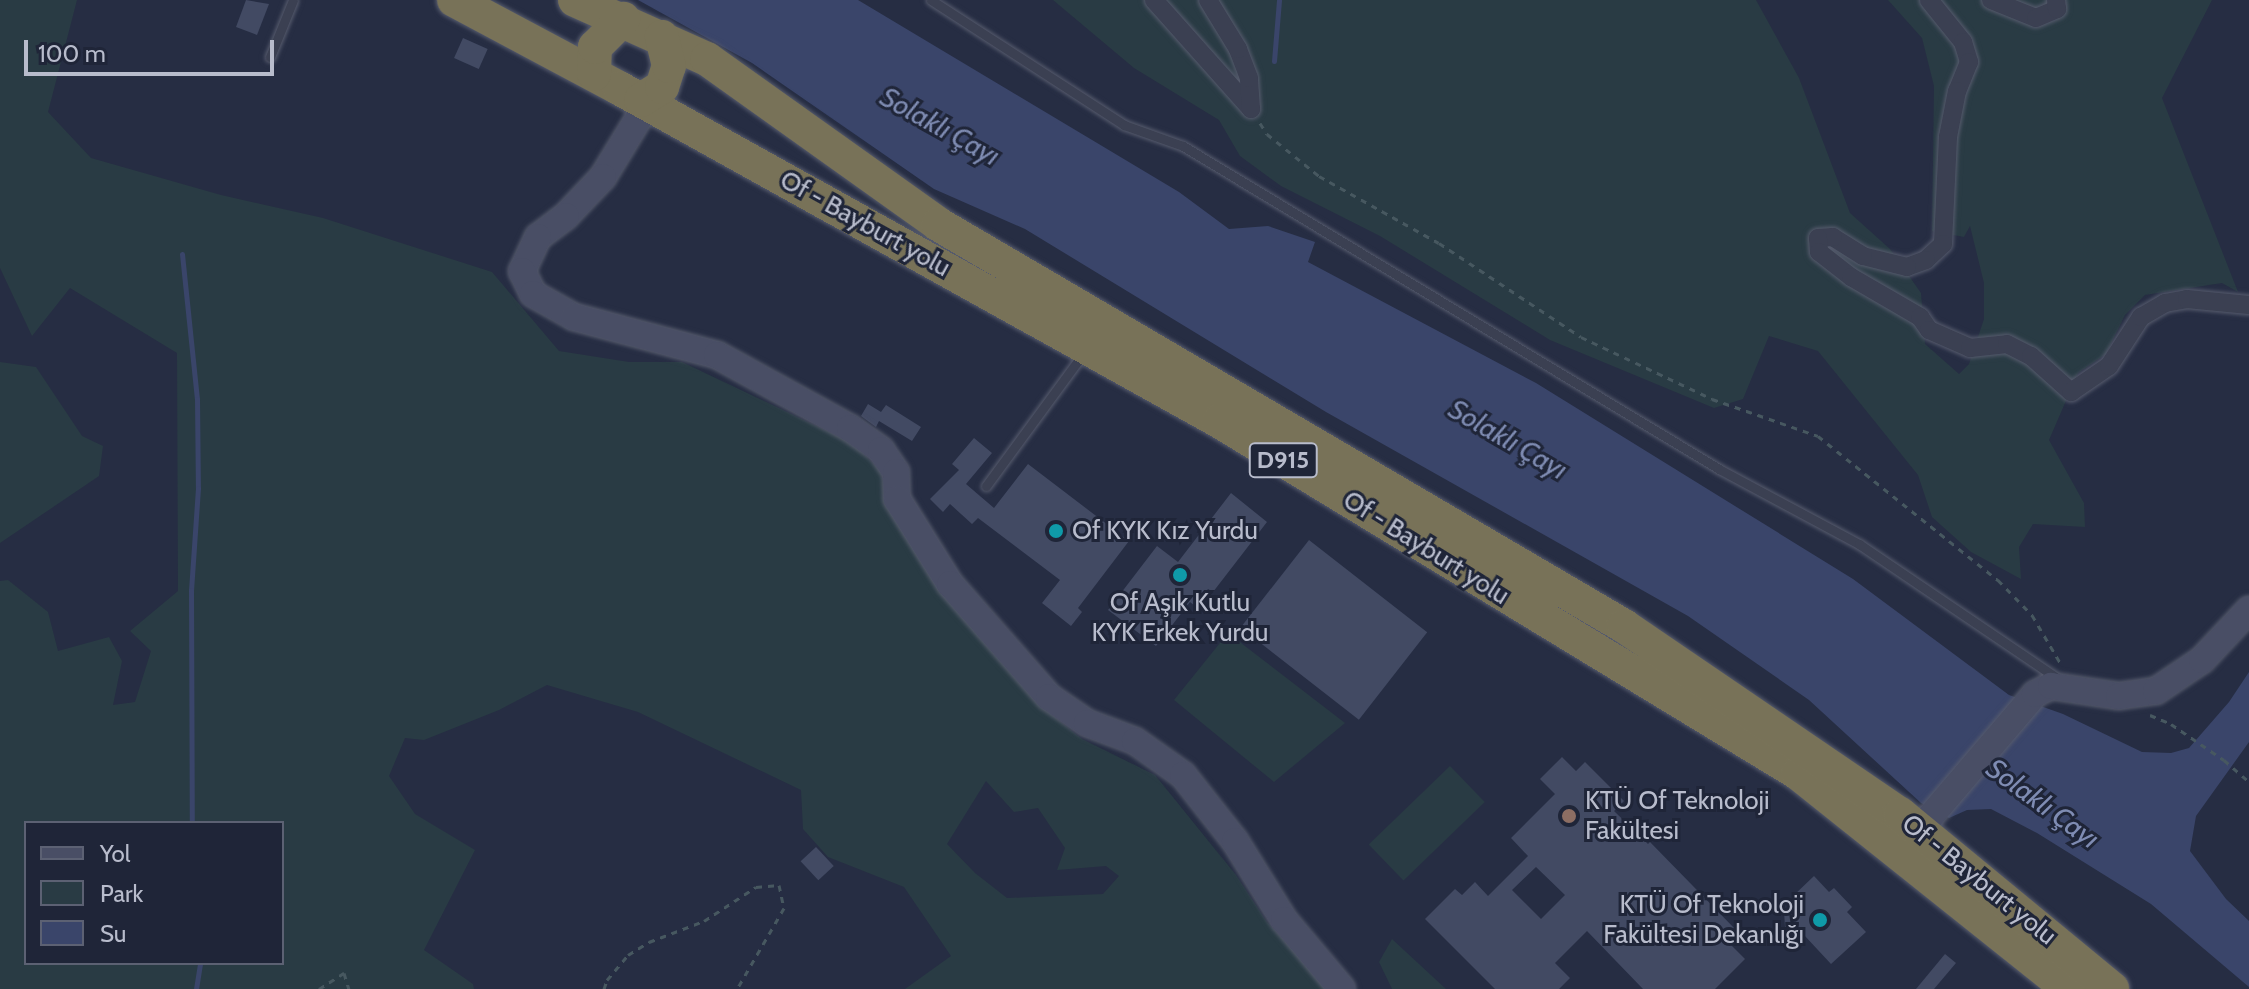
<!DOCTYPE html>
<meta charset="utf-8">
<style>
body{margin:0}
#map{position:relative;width:2249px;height:989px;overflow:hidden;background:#262d43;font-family:Cabin,sans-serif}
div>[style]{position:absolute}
.green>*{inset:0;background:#293b44;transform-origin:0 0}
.water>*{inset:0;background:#3a456a}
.stream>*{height:5px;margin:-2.5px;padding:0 2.5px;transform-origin:2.5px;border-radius:2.5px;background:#3a456a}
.building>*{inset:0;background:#424a63;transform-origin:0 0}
.path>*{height:3px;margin-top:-1.5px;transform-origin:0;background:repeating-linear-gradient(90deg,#475860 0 6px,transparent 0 12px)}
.roads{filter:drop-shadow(0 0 2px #565b6d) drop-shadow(0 0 2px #565b6d)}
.lane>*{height:9px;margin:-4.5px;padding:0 4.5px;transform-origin:4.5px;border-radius:4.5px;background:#3b4052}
.street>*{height:18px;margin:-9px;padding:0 9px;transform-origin:9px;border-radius:9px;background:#3b4052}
.secondary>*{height:26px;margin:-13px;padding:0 13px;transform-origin:13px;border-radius:13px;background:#494e65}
.highway>*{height:34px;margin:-17px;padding:0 17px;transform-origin:17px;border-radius:17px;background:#787258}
.dots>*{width:22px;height:22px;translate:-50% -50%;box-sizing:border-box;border:4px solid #1f2538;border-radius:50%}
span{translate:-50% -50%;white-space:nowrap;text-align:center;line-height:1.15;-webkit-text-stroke:6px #1f2538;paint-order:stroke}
.shield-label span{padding:2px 6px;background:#1f2538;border:2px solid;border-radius:6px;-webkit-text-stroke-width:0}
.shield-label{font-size:24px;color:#b8bccc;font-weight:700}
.street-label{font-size:26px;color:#b8bccc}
.poi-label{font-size:26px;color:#b8bccc}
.left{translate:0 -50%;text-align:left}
.right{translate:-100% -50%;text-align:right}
.water-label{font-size:28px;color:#7f8cb3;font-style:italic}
.legend{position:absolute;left:24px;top:821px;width:260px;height:144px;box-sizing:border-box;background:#1f2538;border:2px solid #5c6173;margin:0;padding:10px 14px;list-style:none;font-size:24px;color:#b8bccc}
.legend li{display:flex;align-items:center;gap:16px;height:40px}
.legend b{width:40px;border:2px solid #5c6173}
.scale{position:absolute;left:24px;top:40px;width:250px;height:36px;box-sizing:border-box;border:4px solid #b8bccc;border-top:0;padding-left:10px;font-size:24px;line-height:28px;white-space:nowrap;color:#b8bccc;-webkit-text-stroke:6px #1f2538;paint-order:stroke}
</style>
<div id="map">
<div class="green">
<div style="clip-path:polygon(evenodd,0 0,77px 0,48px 112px,91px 158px,221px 195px,323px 218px,492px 272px,559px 351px,629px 362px,682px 362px,852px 443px,880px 470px,890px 511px,951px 602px,1037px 703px,1082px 739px,1155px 775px,1236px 875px,1267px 922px,1329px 989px,905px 989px,951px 956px,904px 887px,828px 857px,803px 829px,801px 790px,638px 712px,547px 685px,499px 710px,424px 740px,405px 738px,389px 776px,415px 814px,475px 850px,424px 950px,473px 984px,474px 989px,0 989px,0 581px,8px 580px,48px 612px,58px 651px,109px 637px,122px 661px,113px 705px,135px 702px,151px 651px,130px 631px,178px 591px,177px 353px,70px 288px,32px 336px,0 268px,0 0,986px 781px,1014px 812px,1038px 808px,1065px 848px,1057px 870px,1106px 866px,1119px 876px,1103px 894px,1007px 898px,975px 873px,947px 844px,986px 781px,0 0,26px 823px,282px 823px,282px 963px,26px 963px,26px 823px)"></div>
<div style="clip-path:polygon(1053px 0,1756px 0,1799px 78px,1850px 213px,1890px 249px,1921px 293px,1925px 344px,1959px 374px,1969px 364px,1984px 319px,1984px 283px,1970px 226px,1964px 237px,1932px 231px,1934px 86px,1922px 38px,1888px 0,2212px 0,2162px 98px,2238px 292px,2222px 283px,2145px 295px,2125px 315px,2106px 354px,2078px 373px,2049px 440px,2084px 503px,2085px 527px,2033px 524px,2019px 547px,2021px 579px,1971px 552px,1932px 517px,1918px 475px,1818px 351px,1769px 336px,1743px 399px,1714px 408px,1550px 340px,1380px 236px,1281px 186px,1240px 156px,1219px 120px,1134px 68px)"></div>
<div style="clip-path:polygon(0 362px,36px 367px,82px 436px,103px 446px,99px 476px,0 543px)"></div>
<div style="clip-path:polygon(1228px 633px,1345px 723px,1274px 782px,1174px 700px)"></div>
<div style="left:1450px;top:766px;width:50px;height:113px;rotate:46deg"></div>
<div style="clip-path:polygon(1392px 939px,1446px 989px,1392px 989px,1379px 962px)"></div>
</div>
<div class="water">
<div style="clip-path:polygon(638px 0,858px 0,1179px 192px,1229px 229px,1268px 226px,1315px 242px,1308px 262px,1536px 383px,1853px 579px,2009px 695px,2063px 714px,2142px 752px,2171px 753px,2189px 748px,2229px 702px,2249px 672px,2249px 742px,2196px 816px,2190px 851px,2226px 899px,2249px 921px,2249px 987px,2151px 904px,2037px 833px,1991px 809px,1967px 810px,1949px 818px,1921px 803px,1809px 700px,1688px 616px,1326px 412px,1025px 229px,934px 189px,752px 63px)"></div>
</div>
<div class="stream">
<div style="left:1274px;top:61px;width:61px;rotate:-85.3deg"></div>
<div style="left:182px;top:254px;width:146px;rotate:84.1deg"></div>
<div style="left:197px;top:399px;width:89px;rotate:89.4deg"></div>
<div style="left:198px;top:488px;width:102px;rotate:93.9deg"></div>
<div style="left:191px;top:590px;width:233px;rotate:89.8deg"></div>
<div style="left:196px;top:989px;width:26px;rotate:-81deg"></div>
</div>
<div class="building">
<div style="clip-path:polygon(246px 0,269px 4px,257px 35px,236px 27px)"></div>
<div style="left:463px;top:38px;width:27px;height:22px;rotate:24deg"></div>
<div style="clip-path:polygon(868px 404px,881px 412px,886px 405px,921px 427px,912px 441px,879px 421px,876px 427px,861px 416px)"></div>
<div style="clip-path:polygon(974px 438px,992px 453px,966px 484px,994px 508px,1028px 464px,1129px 541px,1078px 608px,1082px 612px,1071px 626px,1042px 603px,1060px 580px,978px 518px,972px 524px,950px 504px,943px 512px,930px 499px,959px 470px,952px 464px)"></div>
<div style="clip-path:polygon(1231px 493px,1267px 522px,1213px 592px,1208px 589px,1195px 606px,1190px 602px,1156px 646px,1108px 610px,1157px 546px,1178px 562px)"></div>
<div style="left:1309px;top:540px;width:150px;height:111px;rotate:38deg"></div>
<div style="clip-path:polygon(evenodd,1562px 757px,1576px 771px,1585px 762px,1624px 801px,1614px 811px,1648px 844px,1650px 842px,1736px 930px,1726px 940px,1745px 959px,1715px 989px,1643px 989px,1587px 931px,1555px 963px,1570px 978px,1559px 989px,1495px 989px,1425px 919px,1455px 889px,1462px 895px,1475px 882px,1488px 896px,1528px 856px,1511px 838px,1555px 794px,1540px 779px,1562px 757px,1536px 867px,1565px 895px,1541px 919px,1512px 890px,1536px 867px)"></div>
<div style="left:816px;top:847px;width:26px;height:21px;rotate:47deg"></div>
<div style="clip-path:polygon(1814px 876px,1829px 892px,1834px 888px,1852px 907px,1847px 912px,1866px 932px,1831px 964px,1804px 935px,1798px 941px,1785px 927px,1784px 911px,1796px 901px,1792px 897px)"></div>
<div style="clip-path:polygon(1945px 954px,1956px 963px,1934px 989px,1916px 989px)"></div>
</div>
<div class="path">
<div style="left:1260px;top:123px;width:13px;rotate:58deg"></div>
<div style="left:1267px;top:134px;width:67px;rotate:38.9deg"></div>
<div style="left:1319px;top:176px;width:137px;rotate:29.2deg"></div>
<div style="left:1439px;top:243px;width:170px;rotate:33.5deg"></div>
<div style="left:1581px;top:337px;width:145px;rotate:25.3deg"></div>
<div style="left:1712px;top:399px;width:112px;rotate:19.2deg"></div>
<div style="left:1818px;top:436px;width:231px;rotate:38.7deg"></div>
<div style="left:1998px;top:580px;width:49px;rotate:45.8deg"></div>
<div style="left:2032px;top:615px;width:59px;rotate:59.5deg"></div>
<div style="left:2150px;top:715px;width:23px;rotate:23deg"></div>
<div style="left:2171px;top:724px;width:64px;rotate:34.2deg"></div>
<div style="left:2224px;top:760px;width:33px;rotate:41deg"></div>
<div style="left:319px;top:989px;width:30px;rotate:-33deg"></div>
<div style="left:344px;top:973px;width:17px;rotate:73deg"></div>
<div style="left:604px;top:989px;width:9px;rotate:-72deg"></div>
<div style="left:607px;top:980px;width:33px;rotate:-50deg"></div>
<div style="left:628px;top:955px;width:25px;rotate:-32deg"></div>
<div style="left:649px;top:942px;width:59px;rotate:-20.9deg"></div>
<div style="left:704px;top:921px;width:62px;rotate:-33.2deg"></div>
<div style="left:756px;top:887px;width:23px;rotate:-5deg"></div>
<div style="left:779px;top:885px;width:24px;rotate:78deg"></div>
<div style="left:784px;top:908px;width:94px;rotate:120.1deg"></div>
</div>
<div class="roads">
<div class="lane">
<div style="left:931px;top:0;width:230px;rotate:32.9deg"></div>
<div style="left:1124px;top:125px;width:63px;rotate:19.6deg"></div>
<div style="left:1183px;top:146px;width:626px;rotate:31.07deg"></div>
<div style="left:1719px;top:469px;width:159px;rotate:28.2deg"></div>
<div style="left:1859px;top:544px;width:243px;rotate:34.1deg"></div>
<div style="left:270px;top:57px;width:61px;rotate:-68deg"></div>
<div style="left:986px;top:486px;width:164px;rotate:-53.7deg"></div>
</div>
<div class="street">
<div style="left:1154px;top:0;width:146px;rotate:48.3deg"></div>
<div style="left:1251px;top:109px;width:31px;rotate:-94deg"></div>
<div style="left:1249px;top:78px;width:31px;rotate:-111deg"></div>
<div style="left:1238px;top:49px;width:57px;rotate:-121.5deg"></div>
<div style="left:1929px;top:0;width:54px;rotate:51deg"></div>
<div style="left:1963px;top:42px;width:21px;rotate:73deg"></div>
<div style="left:1969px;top:62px;width:31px;rotate:112deg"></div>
<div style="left:1957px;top:91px;width:47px;rotate:101.1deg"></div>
<div style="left:1948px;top:137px;width:107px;rotate:92.7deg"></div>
<div style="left:1943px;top:244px;width:23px;rotate:137deg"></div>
<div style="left:1926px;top:260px;width:20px;rotate:160deg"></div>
<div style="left:1907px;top:267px;width:45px;rotate:-166deg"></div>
<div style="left:1863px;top:256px;width:36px;rotate:-148deg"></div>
<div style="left:1833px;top:237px;width:15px;rotate:176deg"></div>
<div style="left:1818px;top:238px;width:14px;rotate:86deg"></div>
<div style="left:1819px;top:252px;width:41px;rotate:38deg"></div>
<div style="left:1851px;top:277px;width:80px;rotate:30.1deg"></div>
<div style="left:1920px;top:317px;width:16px;rotate:55deg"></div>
<div style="left:1929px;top:330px;width:45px;rotate:23.7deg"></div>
<div style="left:1970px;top:348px;width:37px;rotate:-6deg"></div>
<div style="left:2007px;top:344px;width:27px;rotate:27deg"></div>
<div style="left:2031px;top:356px;width:54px;rotate:42deg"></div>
<div style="left:2071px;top:392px;width:46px;rotate:-34.4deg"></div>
<div style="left:2109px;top:366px;width:59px;rotate:-56.9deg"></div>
<div style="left:2141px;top:317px;width:28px;rotate:-30deg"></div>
<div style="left:2165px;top:303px;width:22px;rotate:-10deg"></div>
<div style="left:2187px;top:299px;width:62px;rotate:5.5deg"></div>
<div style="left:1991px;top:0;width:48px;rotate:21.8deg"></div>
<div style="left:2036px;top:18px;width:23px;rotate:-23deg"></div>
<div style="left:2057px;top:9px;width:9px;rotate:-96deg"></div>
</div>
<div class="secondary">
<div style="left:648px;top:103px;width:87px;rotate:121.3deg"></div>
<div style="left:603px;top:177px;width:54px;rotate:133.5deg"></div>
<div style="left:566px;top:216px;width:35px;rotate:143deg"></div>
<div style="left:538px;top:237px;width:38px;rotate:115deg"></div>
<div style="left:522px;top:271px;width:25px;rotate:64deg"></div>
<div style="left:533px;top:294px;width:47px;rotate:29.3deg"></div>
<div style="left:574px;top:317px;width:148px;rotate:14.9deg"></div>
<div style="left:717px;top:355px;width:152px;rotate:28.8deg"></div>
<div style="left:850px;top:428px;width:38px;rotate:35deg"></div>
<div style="left:881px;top:450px;width:27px;rotate:56deg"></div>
<div style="left:896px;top:472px;width:27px;rotate:88deg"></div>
<div style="left:897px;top:499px;width:100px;rotate:58.1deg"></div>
<div style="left:950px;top:584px;width:150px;rotate:48.8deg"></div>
<div style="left:1049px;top:697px;width:46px;rotate:34.4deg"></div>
<div style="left:1087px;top:723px;width:51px;rotate:20.6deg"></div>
<div style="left:1135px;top:741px;width:59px;rotate:35.3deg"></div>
<div style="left:1183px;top:775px;width:84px;rotate:51.8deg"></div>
<div style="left:1235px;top:841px;width:93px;rotate:58.2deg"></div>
<div style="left:1284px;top:920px;width:90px;rotate:50deg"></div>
<div style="left:1919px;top:830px;width:179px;rotate:-49.5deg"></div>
<div style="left:2035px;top:694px;width:18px;rotate:-27deg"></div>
<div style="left:2051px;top:686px;width:69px;rotate:8.4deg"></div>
<div style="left:2119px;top:696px;width:37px;rotate:-8deg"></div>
<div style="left:2156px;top:691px;width:55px;rotate:-34deg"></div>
<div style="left:2202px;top:660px;width:69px;rotate:-46.8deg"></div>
</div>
<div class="highway">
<div style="left:454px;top:0;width:187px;rotate:28.1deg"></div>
<div style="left:619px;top:88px;width:686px;rotate:29.03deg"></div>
<div style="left:1219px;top:421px;width:678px;rotate:31.3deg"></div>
<div style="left:1798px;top:773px;width:347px;rotate:38.6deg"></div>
<div style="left:575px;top:0;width:145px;rotate:24.1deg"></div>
<div style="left:707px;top:59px;width:284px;rotate:35.5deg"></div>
<div style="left:938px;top:224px;width:795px;rotate:30.37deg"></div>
<div style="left:1624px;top:626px;width:334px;rotate:34.3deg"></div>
<div style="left:1900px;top:814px;width:275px;rotate:39.5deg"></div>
<div style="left:594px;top:74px;width:27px;rotate:-88deg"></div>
<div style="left:595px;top:47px;width:40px;rotate:-45deg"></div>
<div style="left:641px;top:100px;width:25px;rotate:-32deg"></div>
<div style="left:662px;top:87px;width:22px;rotate:-72deg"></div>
<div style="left:669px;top:66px;width:30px;rotate:-104deg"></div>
</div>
</div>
<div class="dots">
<div style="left:1056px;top:531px;background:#0f9aa8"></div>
<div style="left:1180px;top:575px;background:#0f9aa8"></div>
<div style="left:1569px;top:816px;background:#8d6e63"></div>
<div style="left:1820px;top:920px;background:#0f9aa8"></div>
</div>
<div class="shield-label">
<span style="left:1283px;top:460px">D915</span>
</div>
<div class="street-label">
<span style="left:865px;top:224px;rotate:29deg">Of - Bayburt yolu</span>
<span style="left:1426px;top:548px;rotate:32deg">Of - Bayburt yolu</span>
<span style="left:1979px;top:880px;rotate:39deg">Of - Bayburt yolu</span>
</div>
<div class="poi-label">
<span class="left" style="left:1072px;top:531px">Of KYK Kız Yurdu</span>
<span style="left:1180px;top:618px">Of Aşık Kutlu<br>KYK Erkek Yurdu</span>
<span class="left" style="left:1585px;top:816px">KTÜ Of Teknoloji<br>Fakültesi</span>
<span class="right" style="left:1804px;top:920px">KTÜ Of Teknoloji<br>Fakültesi Dekanlığı</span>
</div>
<div class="water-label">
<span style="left:940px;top:126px;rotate:29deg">Solaklı Çayı</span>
<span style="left:1508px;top:439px;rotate:30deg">Solaklı Çayı</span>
<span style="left:2043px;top:803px;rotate:36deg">Solaklı Çayı</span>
</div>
<ul class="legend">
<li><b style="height:10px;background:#494e65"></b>Yol</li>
<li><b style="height:22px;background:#293b44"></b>Park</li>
<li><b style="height:22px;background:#3a456a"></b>Su</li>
</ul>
<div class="scale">100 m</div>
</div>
